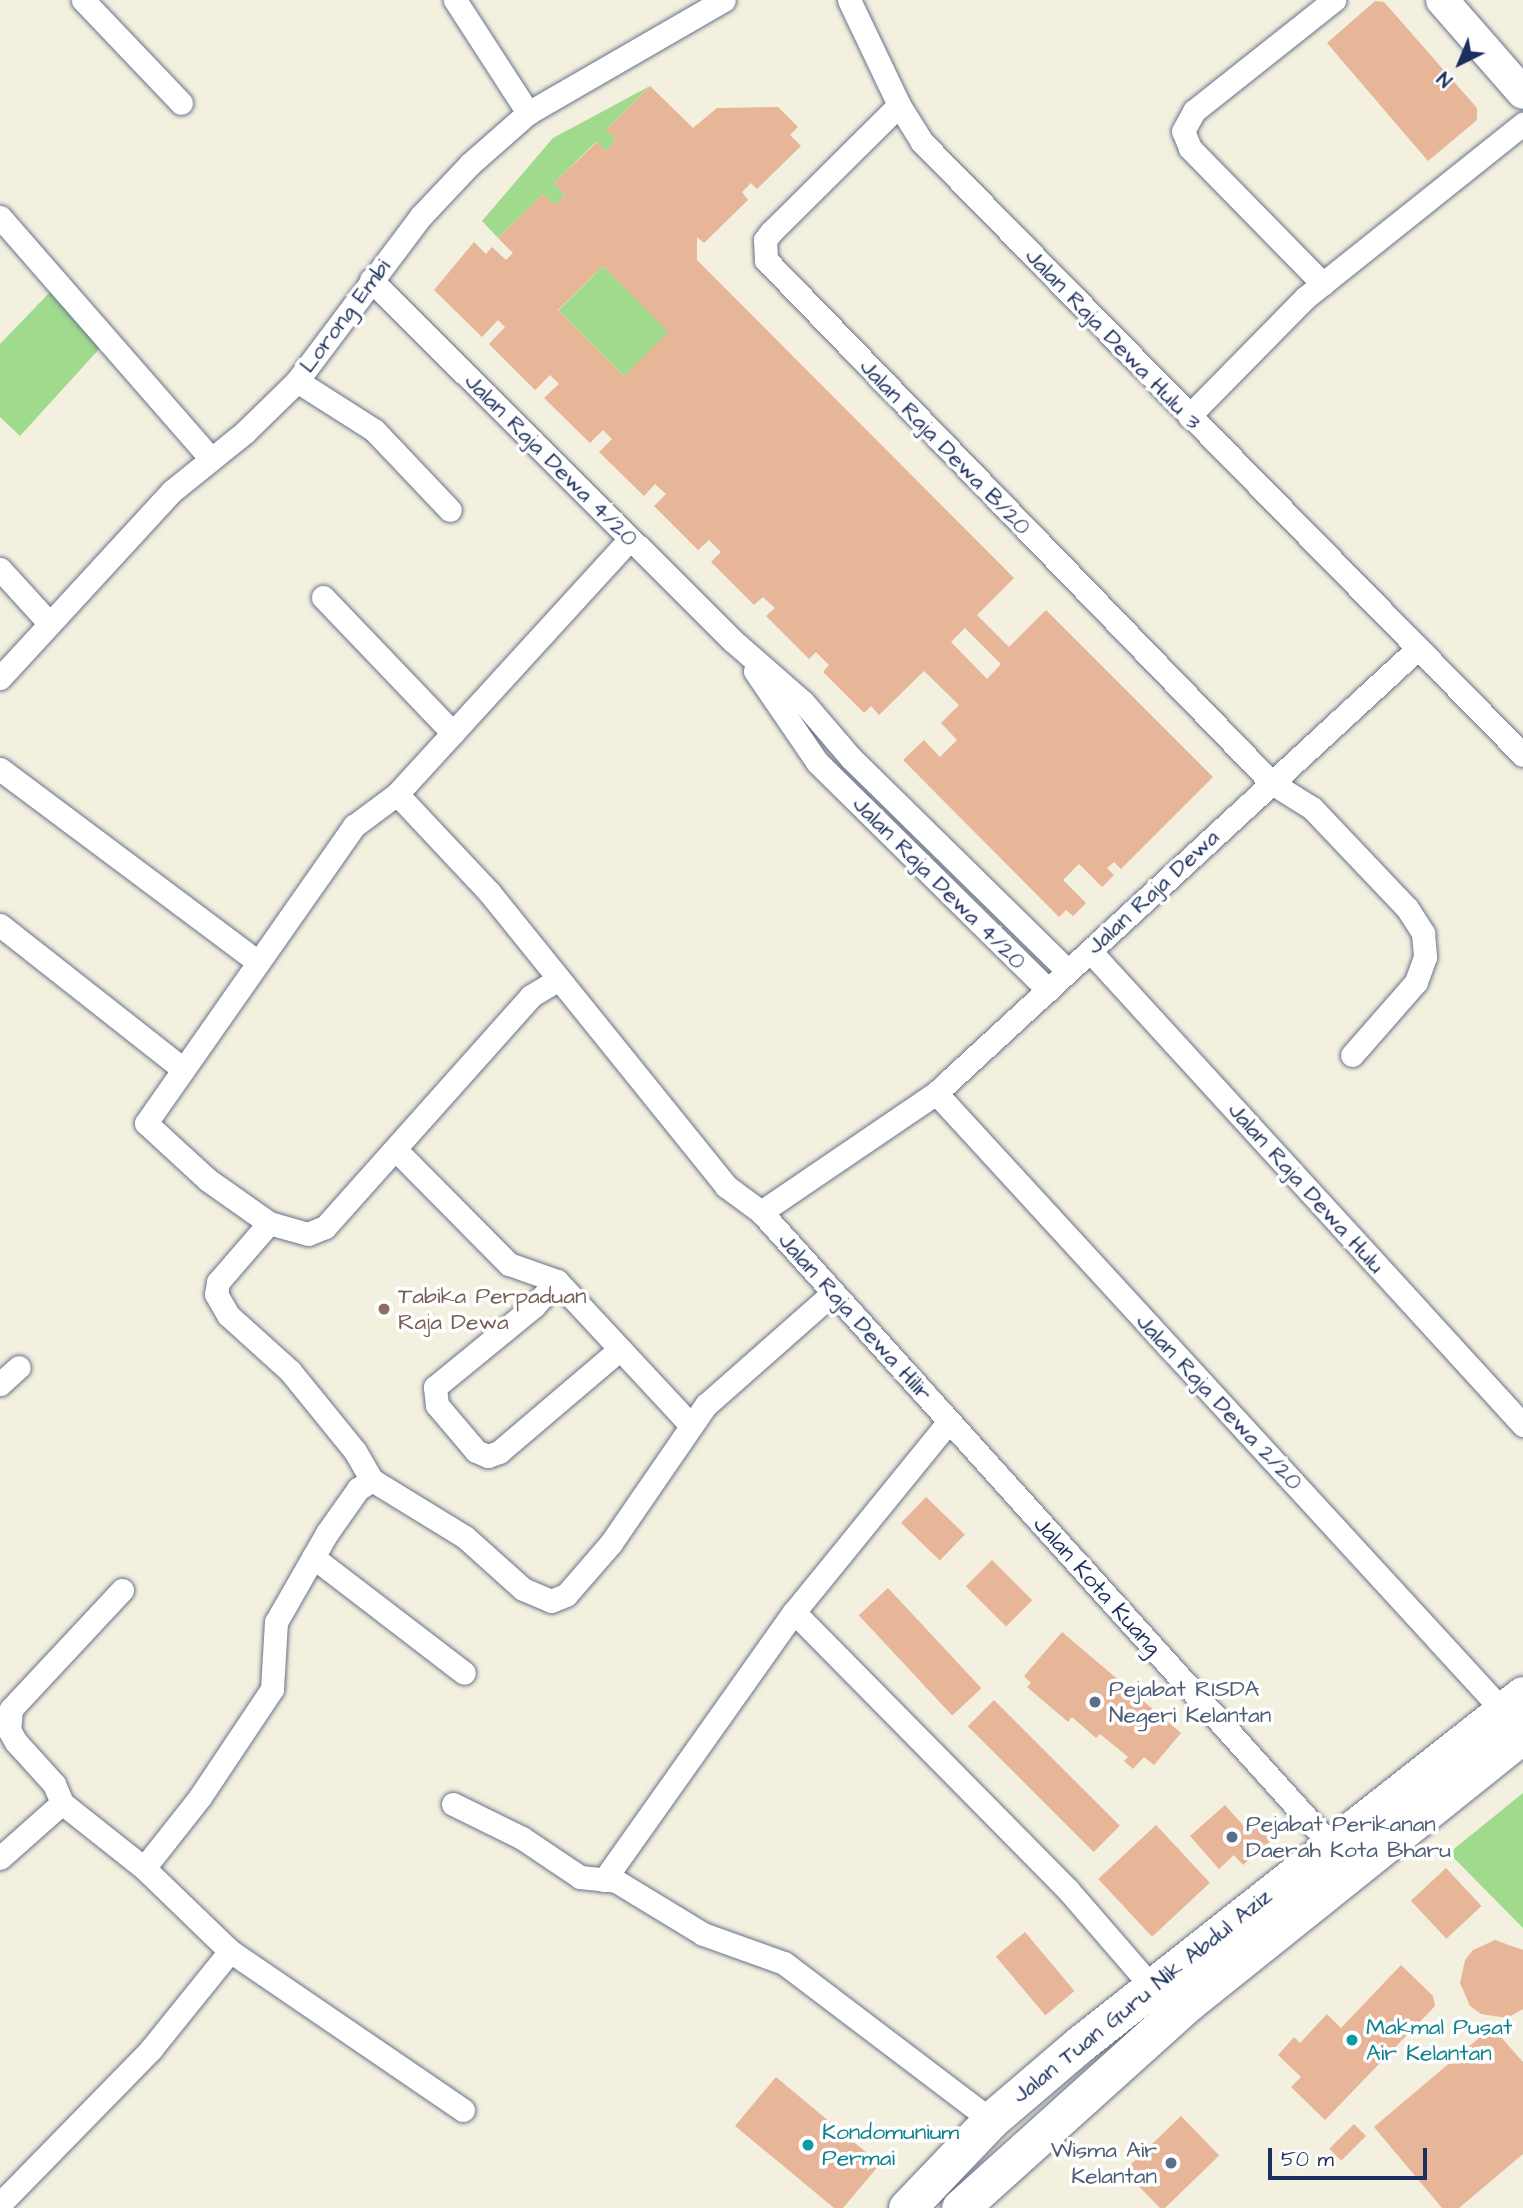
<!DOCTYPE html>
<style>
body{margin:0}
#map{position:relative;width:1523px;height:2208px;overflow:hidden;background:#f4f0df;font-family:"Architects Daughter",sans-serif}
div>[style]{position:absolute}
.green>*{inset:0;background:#9fda8d;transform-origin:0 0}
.building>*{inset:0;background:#e7b598;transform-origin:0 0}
.roads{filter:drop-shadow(0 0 2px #67738b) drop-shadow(0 0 2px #67738b)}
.street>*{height:23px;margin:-11.5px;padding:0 11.5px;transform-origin:11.5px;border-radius:11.5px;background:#fff}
.secondary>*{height:32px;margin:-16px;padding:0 16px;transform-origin:16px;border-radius:16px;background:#fff}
.primary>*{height:37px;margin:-18.5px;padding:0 18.5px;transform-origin:18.5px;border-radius:18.5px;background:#fff}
.dots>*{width:19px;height:19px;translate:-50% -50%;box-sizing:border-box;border:4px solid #fff;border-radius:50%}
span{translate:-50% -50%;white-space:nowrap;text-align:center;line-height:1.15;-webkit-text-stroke:7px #fff;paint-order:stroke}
.street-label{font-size:23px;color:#1b2f5e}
.education-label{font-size:23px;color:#785e54}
.left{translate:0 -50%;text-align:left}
.service-label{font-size:23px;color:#4e5e75}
.right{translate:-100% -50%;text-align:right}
.culture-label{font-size:23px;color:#0d838f}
.north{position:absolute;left:1425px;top:28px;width:70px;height:70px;-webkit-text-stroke:5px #fff;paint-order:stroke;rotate:223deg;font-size:19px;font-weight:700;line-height:28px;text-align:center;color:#1b2f5e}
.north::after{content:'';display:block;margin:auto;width:24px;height:32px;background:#1b2f5e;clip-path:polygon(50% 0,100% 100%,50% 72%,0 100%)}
.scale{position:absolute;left:1268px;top:2148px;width:159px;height:32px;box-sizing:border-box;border:4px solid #1b2f5e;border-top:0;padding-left:9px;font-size:21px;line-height:24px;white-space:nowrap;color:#1b2f5e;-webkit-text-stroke:5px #fff;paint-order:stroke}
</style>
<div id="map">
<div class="green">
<div style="clip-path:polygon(650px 86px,607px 129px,616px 140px,606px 151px,596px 142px,554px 183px,565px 195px,555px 205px,543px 194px,498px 238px,482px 221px,553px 138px)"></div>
<div style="left:603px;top:266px;width:93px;height:63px;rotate:45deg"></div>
<div style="clip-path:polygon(51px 291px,101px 347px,20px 436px,0 417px,0 344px)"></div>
<div style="clip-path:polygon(1523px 1793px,1523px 1928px,1449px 1853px)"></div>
</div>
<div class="building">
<div style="clip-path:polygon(1375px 1px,1384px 2px,1477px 108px,1477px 120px,1428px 161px,1327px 43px)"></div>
<div style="clip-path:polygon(evenodd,650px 86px,693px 128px,717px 108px,778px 107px,798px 127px,790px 135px,801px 146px,757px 189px,751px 183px,742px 192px,748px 200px,704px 243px,697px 237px,697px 260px,1014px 578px,977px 615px,1009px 647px,1046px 610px,1213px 777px,1121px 869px,1114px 862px,1107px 868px,1114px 875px,1102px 887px,1079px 864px,1063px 880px,1086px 903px,1073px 916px,1066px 910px,1059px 917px,903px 760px,924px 740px,940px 757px,957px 740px,941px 723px,959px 705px,924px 671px,879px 715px,871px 706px,864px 713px,823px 672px,829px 665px,816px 652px,809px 659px,766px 616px,775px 608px,763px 597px,754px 605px,711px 562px,721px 552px,709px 540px,698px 550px,654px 506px,666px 494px,655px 484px,644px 496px,599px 452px,612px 439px,603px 430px,590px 443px,544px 398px,559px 384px,550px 375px,535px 390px,489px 344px,505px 327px,498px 320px,482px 337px,434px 290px,474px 242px,486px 254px,492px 247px,506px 260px,513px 253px,498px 238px,543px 194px,555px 205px,565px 195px,554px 183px,597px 142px,606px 151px,616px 140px,606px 130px,650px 86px,603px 266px,668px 332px,624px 376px,558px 310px,603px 266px,650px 86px,965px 628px,1001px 664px,987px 679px,951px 642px,965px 628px)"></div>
<div style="left:926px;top:1497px;width:54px;height:36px;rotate:44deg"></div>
<div style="left:992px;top:1560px;width:57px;height:37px;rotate:45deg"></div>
<div style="left:888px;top:1588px;width:137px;height:40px;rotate:47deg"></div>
<div style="clip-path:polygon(1062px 1632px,1181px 1733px,1154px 1765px,1144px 1757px,1133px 1769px,1124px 1761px,1128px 1757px,1100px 1734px,1096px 1738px,1072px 1717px,1068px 1722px,1027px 1687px,1031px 1683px,1024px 1676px)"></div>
<div style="left:994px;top:1700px;width:178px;height:37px;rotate:45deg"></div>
<div style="clip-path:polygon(1225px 1805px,1249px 1832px,1260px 1822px,1274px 1838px,1243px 1865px,1234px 1855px,1219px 1869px,1190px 1836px)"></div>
<div style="left:1156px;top:1825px;width:79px;height:79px;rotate:47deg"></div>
<div style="left:1446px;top:1868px;width:52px;height:48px;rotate:47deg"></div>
<div style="left:1025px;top:1932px;width:77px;height:38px;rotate:50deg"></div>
<div style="clip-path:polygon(1495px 1940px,1523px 1950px,1523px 2009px,1507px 2018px,1481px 2014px,1470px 2006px,1460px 1983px,1465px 1960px,1473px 1950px)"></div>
<div style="clip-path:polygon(1401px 1965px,1433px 1996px,1435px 2006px,1325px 2120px,1291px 2087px,1301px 2077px,1278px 2055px,1294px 2037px,1300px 2043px,1327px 2014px,1341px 2028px)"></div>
<div style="clip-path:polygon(1492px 2027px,1523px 2062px,1523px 2154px,1459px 2208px,1442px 2208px,1374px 2127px)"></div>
<div style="clip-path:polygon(776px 2077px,880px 2164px,843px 2208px,834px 2208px,735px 2126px)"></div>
<div style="left:1181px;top:2116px;width:55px;height:79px;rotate:46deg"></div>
<div style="left:1354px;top:2124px;width:17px;height:35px;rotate:45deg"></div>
</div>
<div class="roads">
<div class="street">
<div style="left:83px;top:0;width:142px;rotate:46.4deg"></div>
<div style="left:455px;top:0;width:135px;rotate:57.1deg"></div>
<div style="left:849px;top:0;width:116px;rotate:64.5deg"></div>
<div style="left:899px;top:105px;width:44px;rotate:58.1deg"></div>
<div style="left:922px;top:142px;width:858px;rotate:45.57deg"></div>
<div style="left:899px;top:105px;width:180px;rotate:135.2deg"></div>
<div style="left:771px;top:232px;width:10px;rotate:127deg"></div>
<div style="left:765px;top:240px;width:20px;rotate:87deg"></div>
<div style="left:766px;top:260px;width:728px;rotate:45.95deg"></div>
<div style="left:1272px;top:783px;width:47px;rotate:32deg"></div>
<div style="left:1312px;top:808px;width:138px;rotate:46.5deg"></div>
<div style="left:1407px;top:908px;width:30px;rotate:57deg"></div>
<div style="left:1423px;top:933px;width:24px;rotate:85deg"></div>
<div style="left:1425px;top:957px;width:27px;rotate:110deg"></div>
<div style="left:1416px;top:982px;width:97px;rotate:131.2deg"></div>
<div style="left:0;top:217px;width:320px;rotate:48.9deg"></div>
<div style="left:371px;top:280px;width:510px;rotate:44.92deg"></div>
<div style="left:732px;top:640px;width:94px;rotate:41.1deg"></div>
<div style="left:803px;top:702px;width:74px;rotate:49.4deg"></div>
<div style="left:851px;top:758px;width:304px;rotate:44.5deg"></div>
<div style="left:1323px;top:284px;width:190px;rotate:-134.4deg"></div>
<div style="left:1190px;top:148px;width:18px;rotate:-112deg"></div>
<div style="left:1183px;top:131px;width:23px;rotate:-61deg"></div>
<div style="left:1194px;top:111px;width:179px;rotate:-38.4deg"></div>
<div style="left:297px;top:381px;width:91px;rotate:32.5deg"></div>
<div style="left:374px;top:430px;width:110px;rotate:46.5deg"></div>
<div style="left:1189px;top:416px;width:167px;rotate:-45.5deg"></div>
<div style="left:1306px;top:297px;width:278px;rotate:-38.6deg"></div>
<div style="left:0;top:569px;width:74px;rotate:47.7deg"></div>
<div style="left:323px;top:597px;width:188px;rotate:46.3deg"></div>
<div style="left:755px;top:671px;width:110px;rotate:55.7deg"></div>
<div style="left:817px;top:762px;width:325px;rotate:44.6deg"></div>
<div style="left:0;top:678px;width:254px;rotate:-47.4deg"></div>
<div style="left:172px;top:491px;width:94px;rotate:-38.9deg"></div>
<div style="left:245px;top:432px;width:73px;rotate:-44.4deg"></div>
<div style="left:297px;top:381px;width:206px;rotate:-53.1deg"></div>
<div style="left:421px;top:216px;width:71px;rotate:-46.7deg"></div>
<div style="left:470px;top:164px;width:77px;rotate:-41.3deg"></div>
<div style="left:528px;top:113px;width:226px;rotate:-30deg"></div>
<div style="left:0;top:769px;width:322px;rotate:36.8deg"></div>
<div style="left:397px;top:794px;width:134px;rotate:46.8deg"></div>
<div style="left:489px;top:892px;width:378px;rotate:51.1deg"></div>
<div style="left:726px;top:1186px;width:44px;rotate:36.6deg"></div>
<div style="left:761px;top:1212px;width:850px;rotate:48deg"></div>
<div style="left:0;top:925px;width:233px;rotate:38.2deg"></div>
<div style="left:1090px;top:951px;width:642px;rotate:47.59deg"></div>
<div style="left:559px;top:979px;width:33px;rotate:149deg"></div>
<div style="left:531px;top:996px;width:310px;rotate:131.7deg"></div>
<div style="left:325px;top:1227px;width:18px;rotate:158deg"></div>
<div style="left:308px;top:1234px;width:41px;rotate:-164.2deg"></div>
<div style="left:269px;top:1223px;width:78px;rotate:130.8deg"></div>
<div style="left:218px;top:1282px;width:12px;rotate:99deg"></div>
<div style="left:216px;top:1294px;width:24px;rotate:60deg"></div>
<div style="left:228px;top:1315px;width:84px;rotate:42.1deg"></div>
<div style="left:290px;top:1371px;width:103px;rotate:50.9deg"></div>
<div style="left:355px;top:1451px;width:34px;rotate:60deg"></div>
<div style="left:372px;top:1480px;width:109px;rotate:31.5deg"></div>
<div style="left:465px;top:1537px;width:78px;rotate:41.9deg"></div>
<div style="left:523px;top:1589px;width:30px;rotate:23deg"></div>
<div style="left:551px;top:1601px;width:16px;rotate:-22deg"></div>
<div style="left:566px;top:1595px;width:69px;rotate:-49.1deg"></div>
<div style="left:611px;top:1543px;width:168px;rotate:-55.5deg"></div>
<div style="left:706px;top:1405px;width:169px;rotate:-41.4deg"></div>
<div style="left:936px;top:1093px;width:839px;rotate:47.46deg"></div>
<div style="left:395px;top:1149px;width:162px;rotate:45.3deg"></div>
<div style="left:509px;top:1264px;width:51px;rotate:19.5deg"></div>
<div style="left:557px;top:1281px;width:197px;rotate:47.1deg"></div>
<div style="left:761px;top:1212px;width:212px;rotate:-34.2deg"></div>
<div style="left:936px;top:1093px;width:653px;rotate:-42.7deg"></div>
<div style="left:269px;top:1223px;width:75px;rotate:-144.8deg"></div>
<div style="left:208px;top:1180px;width:84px;rotate:-137.4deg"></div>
<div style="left:146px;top:1123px;width:363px;rotate:-55deg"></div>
<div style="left:354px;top:826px;width:54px;rotate:-36.7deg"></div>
<div style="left:397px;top:794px;width:345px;rotate:-47.6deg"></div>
<div style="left:557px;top:1281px;width:34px;rotate:133deg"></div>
<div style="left:534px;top:1306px;width:128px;rotate:140.7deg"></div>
<div style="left:435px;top:1387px;width:18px;rotate:84deg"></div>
<div style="left:437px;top:1405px;width:60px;rotate:49.7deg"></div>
<div style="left:476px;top:1451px;width:13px;rotate:23deg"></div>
<div style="left:488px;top:1456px;width:12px;rotate:-20deg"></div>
<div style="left:499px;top:1452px;width:159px;rotate:-40.4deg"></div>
<div style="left:0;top:1384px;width:25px;rotate:-42deg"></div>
<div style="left:313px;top:1557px;width:190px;rotate:37.5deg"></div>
<div style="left:122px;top:1590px;width:163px;rotate:133deg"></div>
<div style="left:11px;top:1709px;width:21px;rotate:95deg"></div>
<div style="left:9px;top:1730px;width:14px;rotate:60deg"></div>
<div style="left:16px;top:1742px;width:57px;rotate:47.9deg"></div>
<div style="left:54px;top:1784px;width:21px;rotate:67deg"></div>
<div style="left:62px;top:1803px;width:105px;rotate:38.4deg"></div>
<div style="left:144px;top:1868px;width:120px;rotate:44deg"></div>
<div style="left:230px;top:1951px;width:282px;rotate:34.3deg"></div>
<div style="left:794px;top:1612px;width:390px;rotate:45.4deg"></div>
<div style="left:1068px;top:1890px;width:128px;rotate:49.1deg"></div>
<div style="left:453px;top:1804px;width:77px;rotate:26.2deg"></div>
<div style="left:522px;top:1838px;width:70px;rotate:33.9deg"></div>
<div style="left:580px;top:1877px;width:36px;rotate:6deg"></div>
<div style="left:616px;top:1881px;width:102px;rotate:31.3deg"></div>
<div style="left:703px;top:1934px;width:86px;rotate:19.7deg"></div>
<div style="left:784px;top:1963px;width:260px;rotate:37.2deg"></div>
<div style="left:0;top:1858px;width:83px;rotate:-41.6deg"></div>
<div style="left:144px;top:1868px;width:90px;rotate:-51.7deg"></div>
<div style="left:200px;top:1797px;width:130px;rotate:-56.3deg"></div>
<div style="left:272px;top:1689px;width:67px;rotate:-86.6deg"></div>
<div style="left:276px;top:1622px;width:103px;rotate:-60.2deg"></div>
<div style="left:327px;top:1533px;width:54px;rotate:-54.8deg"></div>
<div style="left:358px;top:1489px;width:17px;rotate:-33deg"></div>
<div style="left:604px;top:1880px;width:329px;rotate:-54.7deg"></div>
<div style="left:794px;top:1612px;width:246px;rotate:-50.9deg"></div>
<div style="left:0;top:2204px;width:216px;rotate:-45.7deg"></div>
<div style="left:151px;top:2049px;width:126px;rotate:-51.1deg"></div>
</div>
<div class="secondary">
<div style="left:1442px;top:0;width:123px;rotate:48.9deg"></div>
</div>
<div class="primary">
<div style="left:907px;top:2208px;width:122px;rotate:-46.3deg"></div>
<div style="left:991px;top:2120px;width:117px;rotate:-40.5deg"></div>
<div style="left:1080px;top:2044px;width:564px;rotate:-38.23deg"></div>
<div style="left:960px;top:2208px;width:308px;rotate:-42deg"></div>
<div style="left:1189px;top:2002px;width:428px;rotate:-38.7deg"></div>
</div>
</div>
<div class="dots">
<div style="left:384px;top:1309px;background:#8d6e63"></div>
<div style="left:1095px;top:1702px;background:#5c6f8a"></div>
<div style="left:1232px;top:1837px;background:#5c6f8a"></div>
<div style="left:1352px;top:2040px;background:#0f9aa8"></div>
<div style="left:808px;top:2145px;background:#0f9aa8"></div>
<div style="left:1171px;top:2163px;background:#5c6f8a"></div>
</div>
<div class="street-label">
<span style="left:345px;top:316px;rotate:-53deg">Lorong Embi</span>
<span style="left:1113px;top:339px;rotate:46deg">Jalan Raja Dewa Hulu 3</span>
<span style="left:945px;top:447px;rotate:46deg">Jalan Raja Dewa B/20</span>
<span style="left:551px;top:460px;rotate:45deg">Jalan Raja Dewa 4/20</span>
<span style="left:939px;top:883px;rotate:45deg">Jalan Raja Dewa 4/20</span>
<span style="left:1153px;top:892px;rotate:-43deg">Jalan Raja Dewa</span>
<span style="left:1306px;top:1188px;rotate:48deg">Jalan Raja Dewa Hulu</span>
<span style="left:855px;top:1317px;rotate:48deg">Jalan Raja Dewa Hilir</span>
<span style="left:1219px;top:1402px;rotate:47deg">Jalan Raja Dewa 2/20</span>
<span style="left:1097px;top:1586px;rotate:48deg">Jalan Kota Kuang</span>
<span style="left:1142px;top:1996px;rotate:-39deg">Jalan Tuan Guru Nik Abdul Aziz</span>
</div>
<div class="education-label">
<span class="left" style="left:398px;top:1309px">Tabika Perpaduan<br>Raja Dewa</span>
</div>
<div class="service-label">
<span class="left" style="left:1109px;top:1702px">Pejabat RISDA<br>Negeri Kelantan</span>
<span class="left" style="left:1246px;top:1837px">Pejabat Perikanan<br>Daerah Kota Bharu</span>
<span class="right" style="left:1157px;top:2163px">Wisma Air<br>Kelantan</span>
</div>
<div class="culture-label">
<span class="left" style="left:1366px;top:2040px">Makmal Pusat<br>Air Kelantan</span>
<span class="left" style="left:822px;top:2145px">Kondomunium<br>Permai</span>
</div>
<div class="north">N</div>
<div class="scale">50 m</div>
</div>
